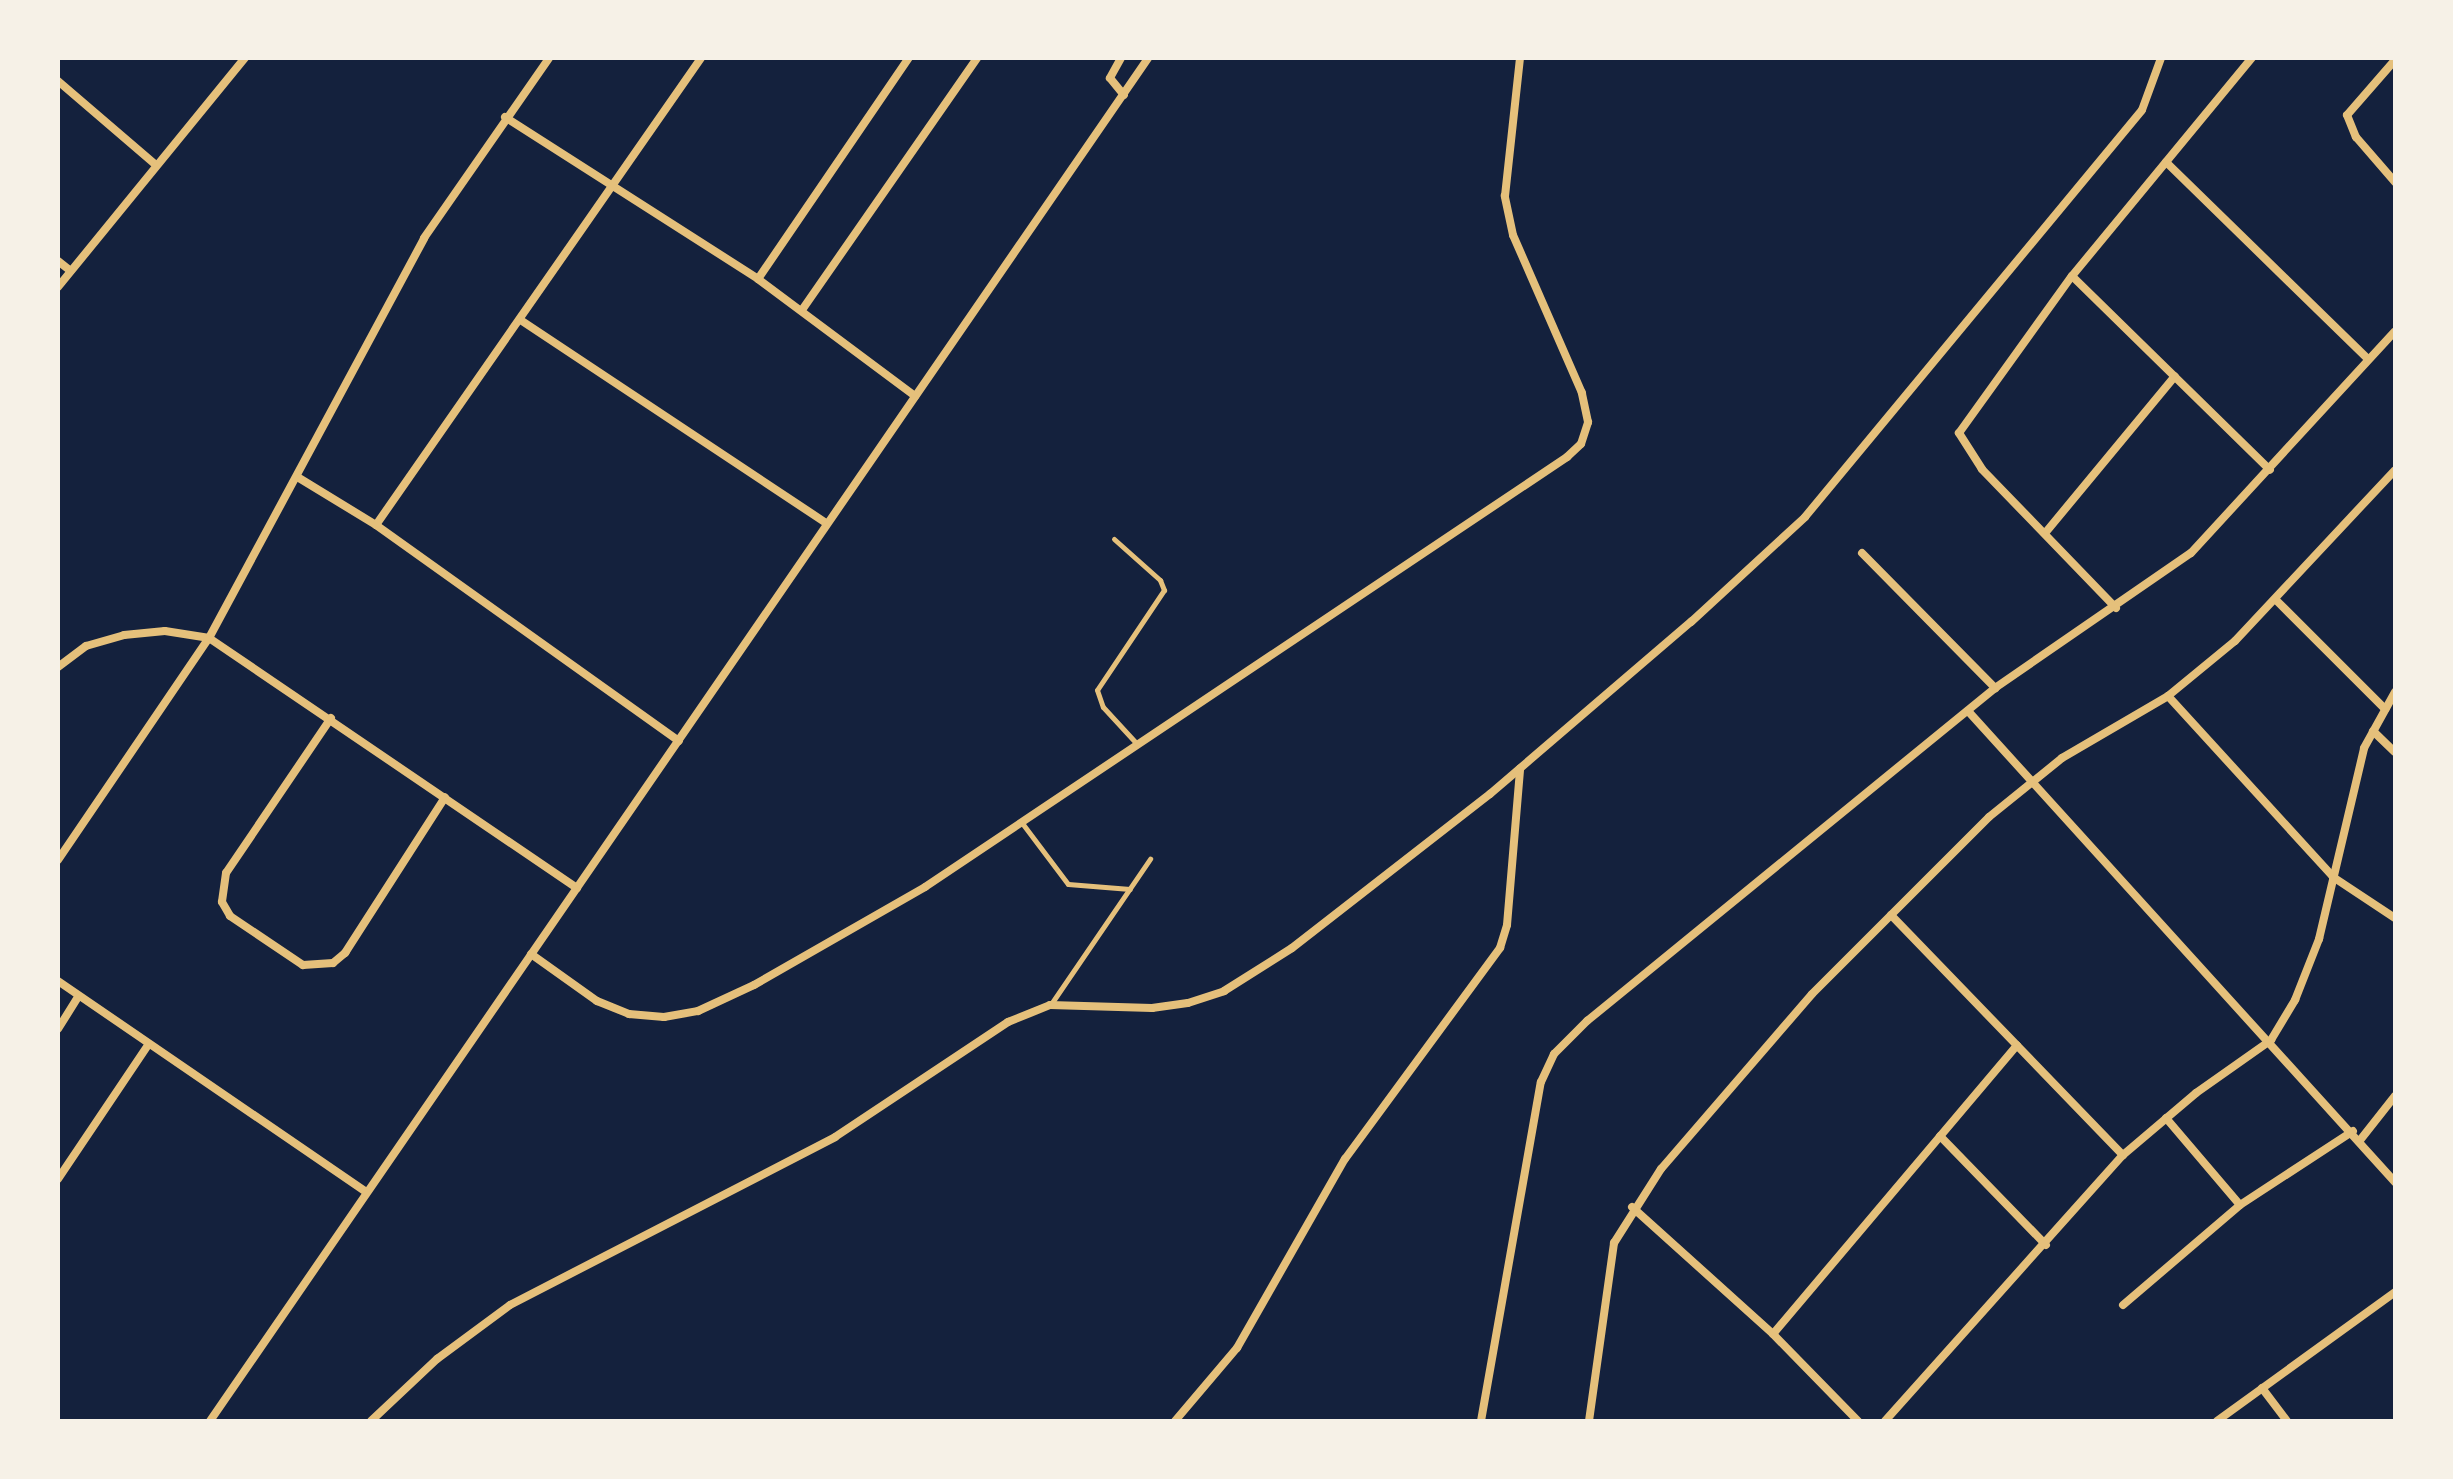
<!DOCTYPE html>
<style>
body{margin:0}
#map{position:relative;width:2453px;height:1479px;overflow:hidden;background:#14213d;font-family:Commissioner,sans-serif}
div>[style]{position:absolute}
.service>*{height:5px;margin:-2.5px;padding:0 2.5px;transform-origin:2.5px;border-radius:2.5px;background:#e5c07b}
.minor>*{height:8px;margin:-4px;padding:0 4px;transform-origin:4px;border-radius:4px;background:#e5c07b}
span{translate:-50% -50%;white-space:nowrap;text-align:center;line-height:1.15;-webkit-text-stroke:6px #f6f1e7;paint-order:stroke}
.frame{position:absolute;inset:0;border:60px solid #f6f1e7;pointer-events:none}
</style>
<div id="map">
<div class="service">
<div style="left:1114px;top:539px;width:62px;rotate:41.7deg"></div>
<div style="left:1160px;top:580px;width:11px;rotate:68deg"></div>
<div style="left:1164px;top:590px;width:120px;rotate:123.8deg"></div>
<div style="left:1097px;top:690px;width:18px;rotate:71deg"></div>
<div style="left:1103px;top:707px;width:50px;rotate:47.4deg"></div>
<div style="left:1022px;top:823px;width:76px;rotate:53deg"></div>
<div style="left:1068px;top:884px;width:62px;rotate:4.6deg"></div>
<div style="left:1051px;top:1004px;width:176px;rotate:-55.7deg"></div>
</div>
<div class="minor">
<div style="left:1121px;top:58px;width:23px;rotate:119deg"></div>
<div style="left:1110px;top:78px;width:22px;rotate:51deg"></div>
<div style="left:2395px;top:60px;width:73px;rotate:131.1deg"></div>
<div style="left:2347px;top:115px;width:24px;rotate:68deg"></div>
<div style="left:2356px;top:137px;width:60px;rotate:49.1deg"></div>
<div style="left:58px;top:81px;width:129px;rotate:40.6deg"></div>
<div style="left:505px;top:117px;width:300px;rotate:32.6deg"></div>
<div style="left:758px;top:279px;width:196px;rotate:36.7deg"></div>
<div style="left:2166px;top:162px;width:282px;rotate:44.3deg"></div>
<div style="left:58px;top:261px;width:16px;rotate:38deg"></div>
<div style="left:2072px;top:276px;width:277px;rotate:44.4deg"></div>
<div style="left:758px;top:279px;width:268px;rotate:-55.7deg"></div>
<div style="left:58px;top:287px;width:296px;rotate:-50.8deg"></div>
<div style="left:802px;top:310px;width:307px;rotate:-55.2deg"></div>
<div style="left:522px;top:321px;width:365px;rotate:33.6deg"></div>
<div style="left:299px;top:478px;width:90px;rotate:31.4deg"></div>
<div style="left:376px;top:525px;width:372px;rotate:35.5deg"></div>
<div style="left:376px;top:525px;width:569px;rotate:-55.16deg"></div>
<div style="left:2046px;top:532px;width:202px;rotate:-50.4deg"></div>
<div style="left:1862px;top:553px;width:190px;rotate:45.4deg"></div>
<div style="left:2277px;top:601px;width:153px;rotate:45deg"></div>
<div style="left:2116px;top:608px;width:193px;rotate:-134deg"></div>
<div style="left:1982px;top:469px;width:43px;rotate:-122.6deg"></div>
<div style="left:1959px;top:433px;width:193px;rotate:-54.3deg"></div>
<div style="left:2072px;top:276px;width:283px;rotate:-50.5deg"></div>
<div style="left:58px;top:667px;width:35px;rotate:-37deg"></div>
<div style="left:86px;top:646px;width:40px;rotate:-16deg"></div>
<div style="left:124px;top:635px;width:41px;rotate:-5.6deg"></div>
<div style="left:165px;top:631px;width:45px;rotate:9deg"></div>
<div style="left:209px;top:638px;width:445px;rotate:34.2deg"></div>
<div style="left:2168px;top:696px;width:245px;rotate:47.6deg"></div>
<div style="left:2333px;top:877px;width:74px;rotate:33.5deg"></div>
<div style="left:1968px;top:711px;width:636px;rotate:47.81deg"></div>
<div style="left:331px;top:718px;width:187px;rotate:124.1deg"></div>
<div style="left:226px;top:873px;width:29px;rotate:98deg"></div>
<div style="left:222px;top:902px;width:16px;rotate:60deg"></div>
<div style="left:230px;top:916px;width:88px;rotate:33.9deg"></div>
<div style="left:303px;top:965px;width:30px;rotate:-4deg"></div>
<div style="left:333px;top:963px;width:16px;rotate:-40deg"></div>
<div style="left:345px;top:953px;width:185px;rotate:-57.3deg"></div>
<div style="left:2373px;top:731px;width:30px;rotate:44deg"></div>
<div style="left:58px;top:860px;width:268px;rotate:-55.8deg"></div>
<div style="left:209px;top:638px;width:454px;rotate:-61.7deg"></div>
<div style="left:424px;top:238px;width:219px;rotate:-55.2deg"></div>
<div style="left:1891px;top:915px;width:334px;rotate:46deg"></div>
<div style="left:531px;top:954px;width:81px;rotate:35.5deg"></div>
<div style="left:597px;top:1001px;width:35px;rotate:22deg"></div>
<div style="left:629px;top:1014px;width:35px;rotate:5deg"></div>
<div style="left:664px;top:1017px;width:35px;rotate:-10deg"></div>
<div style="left:698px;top:1011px;width:62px;rotate:-24.9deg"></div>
<div style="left:754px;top:985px;width:197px;rotate:-29.8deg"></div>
<div style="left:925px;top:887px;width:773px;rotate:-33.81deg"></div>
<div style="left:1567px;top:457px;width:19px;rotate:-43deg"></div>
<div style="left:1581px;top:444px;width:23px;rotate:-72deg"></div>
<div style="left:1588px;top:422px;width:30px;rotate:-102deg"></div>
<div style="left:1582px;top:393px;width:172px;rotate:-113.6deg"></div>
<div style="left:1513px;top:235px;width:40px;rotate:-102deg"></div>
<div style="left:1505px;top:196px;width:139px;rotate:-83.8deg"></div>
<div style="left:58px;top:981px;width:372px;rotate:34.4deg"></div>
<div style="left:58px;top:1029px;width:39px;rotate:-58deg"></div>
<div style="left:2166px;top:1118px;width:114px;rotate:49.6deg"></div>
<div style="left:1940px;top:1136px;width:152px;rotate:45.8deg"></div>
<div style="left:2361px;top:1139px;width:55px;rotate:-51.7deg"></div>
<div style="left:58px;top:1179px;width:161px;rotate:-56.1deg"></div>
<div style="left:1632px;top:1207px;width:190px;rotate:42deg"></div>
<div style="left:1773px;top:1334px;width:122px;rotate:45.7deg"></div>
<div style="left:2123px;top:1305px;width:154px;rotate:-40.5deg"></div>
<div style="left:2240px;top:1205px;width:135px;rotate:-33.2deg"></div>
<div style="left:1773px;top:1334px;width:378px;rotate:-49.8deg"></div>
<div style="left:2262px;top:1388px;width:41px;rotate:52.9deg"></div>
<div style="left:210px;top:1421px;width:1655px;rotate:-55.46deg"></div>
<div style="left:371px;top:1421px;width:91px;rotate:-43.2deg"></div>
<div style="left:437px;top:1359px;width:91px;rotate:-36.5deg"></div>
<div style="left:510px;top:1305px;width:366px;rotate:-27.3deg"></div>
<div style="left:835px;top:1137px;width:208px;rotate:-33.6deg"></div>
<div style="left:1008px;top:1022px;width:45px;rotate:-22deg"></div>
<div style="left:1050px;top:1005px;width:102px;rotate:1.7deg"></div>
<div style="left:1152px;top:1008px;width:36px;rotate:-8deg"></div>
<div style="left:1188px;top:1003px;width:38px;rotate:-18deg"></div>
<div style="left:1224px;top:991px;width:80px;rotate:-32.3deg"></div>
<div style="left:1292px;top:948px;width:251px;rotate:-37.9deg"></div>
<div style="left:1490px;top:794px;width:265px;rotate:-40.6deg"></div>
<div style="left:1691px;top:622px;width:155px;rotate:-42.6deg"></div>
<div style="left:1805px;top:517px;width:528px;rotate:-50.37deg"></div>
<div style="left:2142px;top:110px;width:55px;rotate:-69.9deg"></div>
<div style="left:1175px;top:1421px;width:96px;rotate:-49.7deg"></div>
<div style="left:1237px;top:1348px;width:218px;rotate:-60.3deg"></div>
<div style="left:1345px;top:1159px;width:262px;rotate:-53.7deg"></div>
<div style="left:1500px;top:948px;width:24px;rotate:-73deg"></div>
<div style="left:1507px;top:925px;width:157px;rotate:-85.2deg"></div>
<div style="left:1481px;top:1421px;width:344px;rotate:-80deg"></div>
<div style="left:1541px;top:1082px;width:31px;rotate:-65deg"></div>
<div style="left:1554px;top:1054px;width:47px;rotate:-45deg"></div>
<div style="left:1587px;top:1021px;width:527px;rotate:-39.22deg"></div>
<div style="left:1995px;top:688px;width:238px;rotate:-34.6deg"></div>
<div style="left:2191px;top:553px;width:301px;rotate:-47.4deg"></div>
<div style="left:1589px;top:1421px;width:180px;rotate:-82deg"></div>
<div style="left:1614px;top:1243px;width:88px;rotate:-57.6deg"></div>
<div style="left:1661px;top:1169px;width:231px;rotate:-49.2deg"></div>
<div style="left:1812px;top:994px;width:250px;rotate:-45deg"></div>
<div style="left:1989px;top:817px;width:94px;rotate:-38.9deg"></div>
<div style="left:2062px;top:758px;width:123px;rotate:-30.3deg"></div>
<div style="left:2168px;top:696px;width:87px;rotate:-39.4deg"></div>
<div style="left:2235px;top:641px;width:234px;rotate:-46.9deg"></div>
<div style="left:1885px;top:1421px;width:357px;rotate:-48.2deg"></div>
<div style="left:2123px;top:1155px;width:96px;rotate:-40.3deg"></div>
<div style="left:2196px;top:1093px;width:92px;rotate:-35.2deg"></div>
<div style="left:2271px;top:1040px;width:47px;rotate:-59deg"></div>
<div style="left:2295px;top:1000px;width:66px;rotate:-68.5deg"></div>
<div style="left:2319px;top:939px;width:196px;rotate:-76.7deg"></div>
<div style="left:2364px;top:748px;width:64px;rotate:-61deg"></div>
<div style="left:2217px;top:1421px;width:220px;rotate:-35.9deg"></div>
</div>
<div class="frame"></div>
</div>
